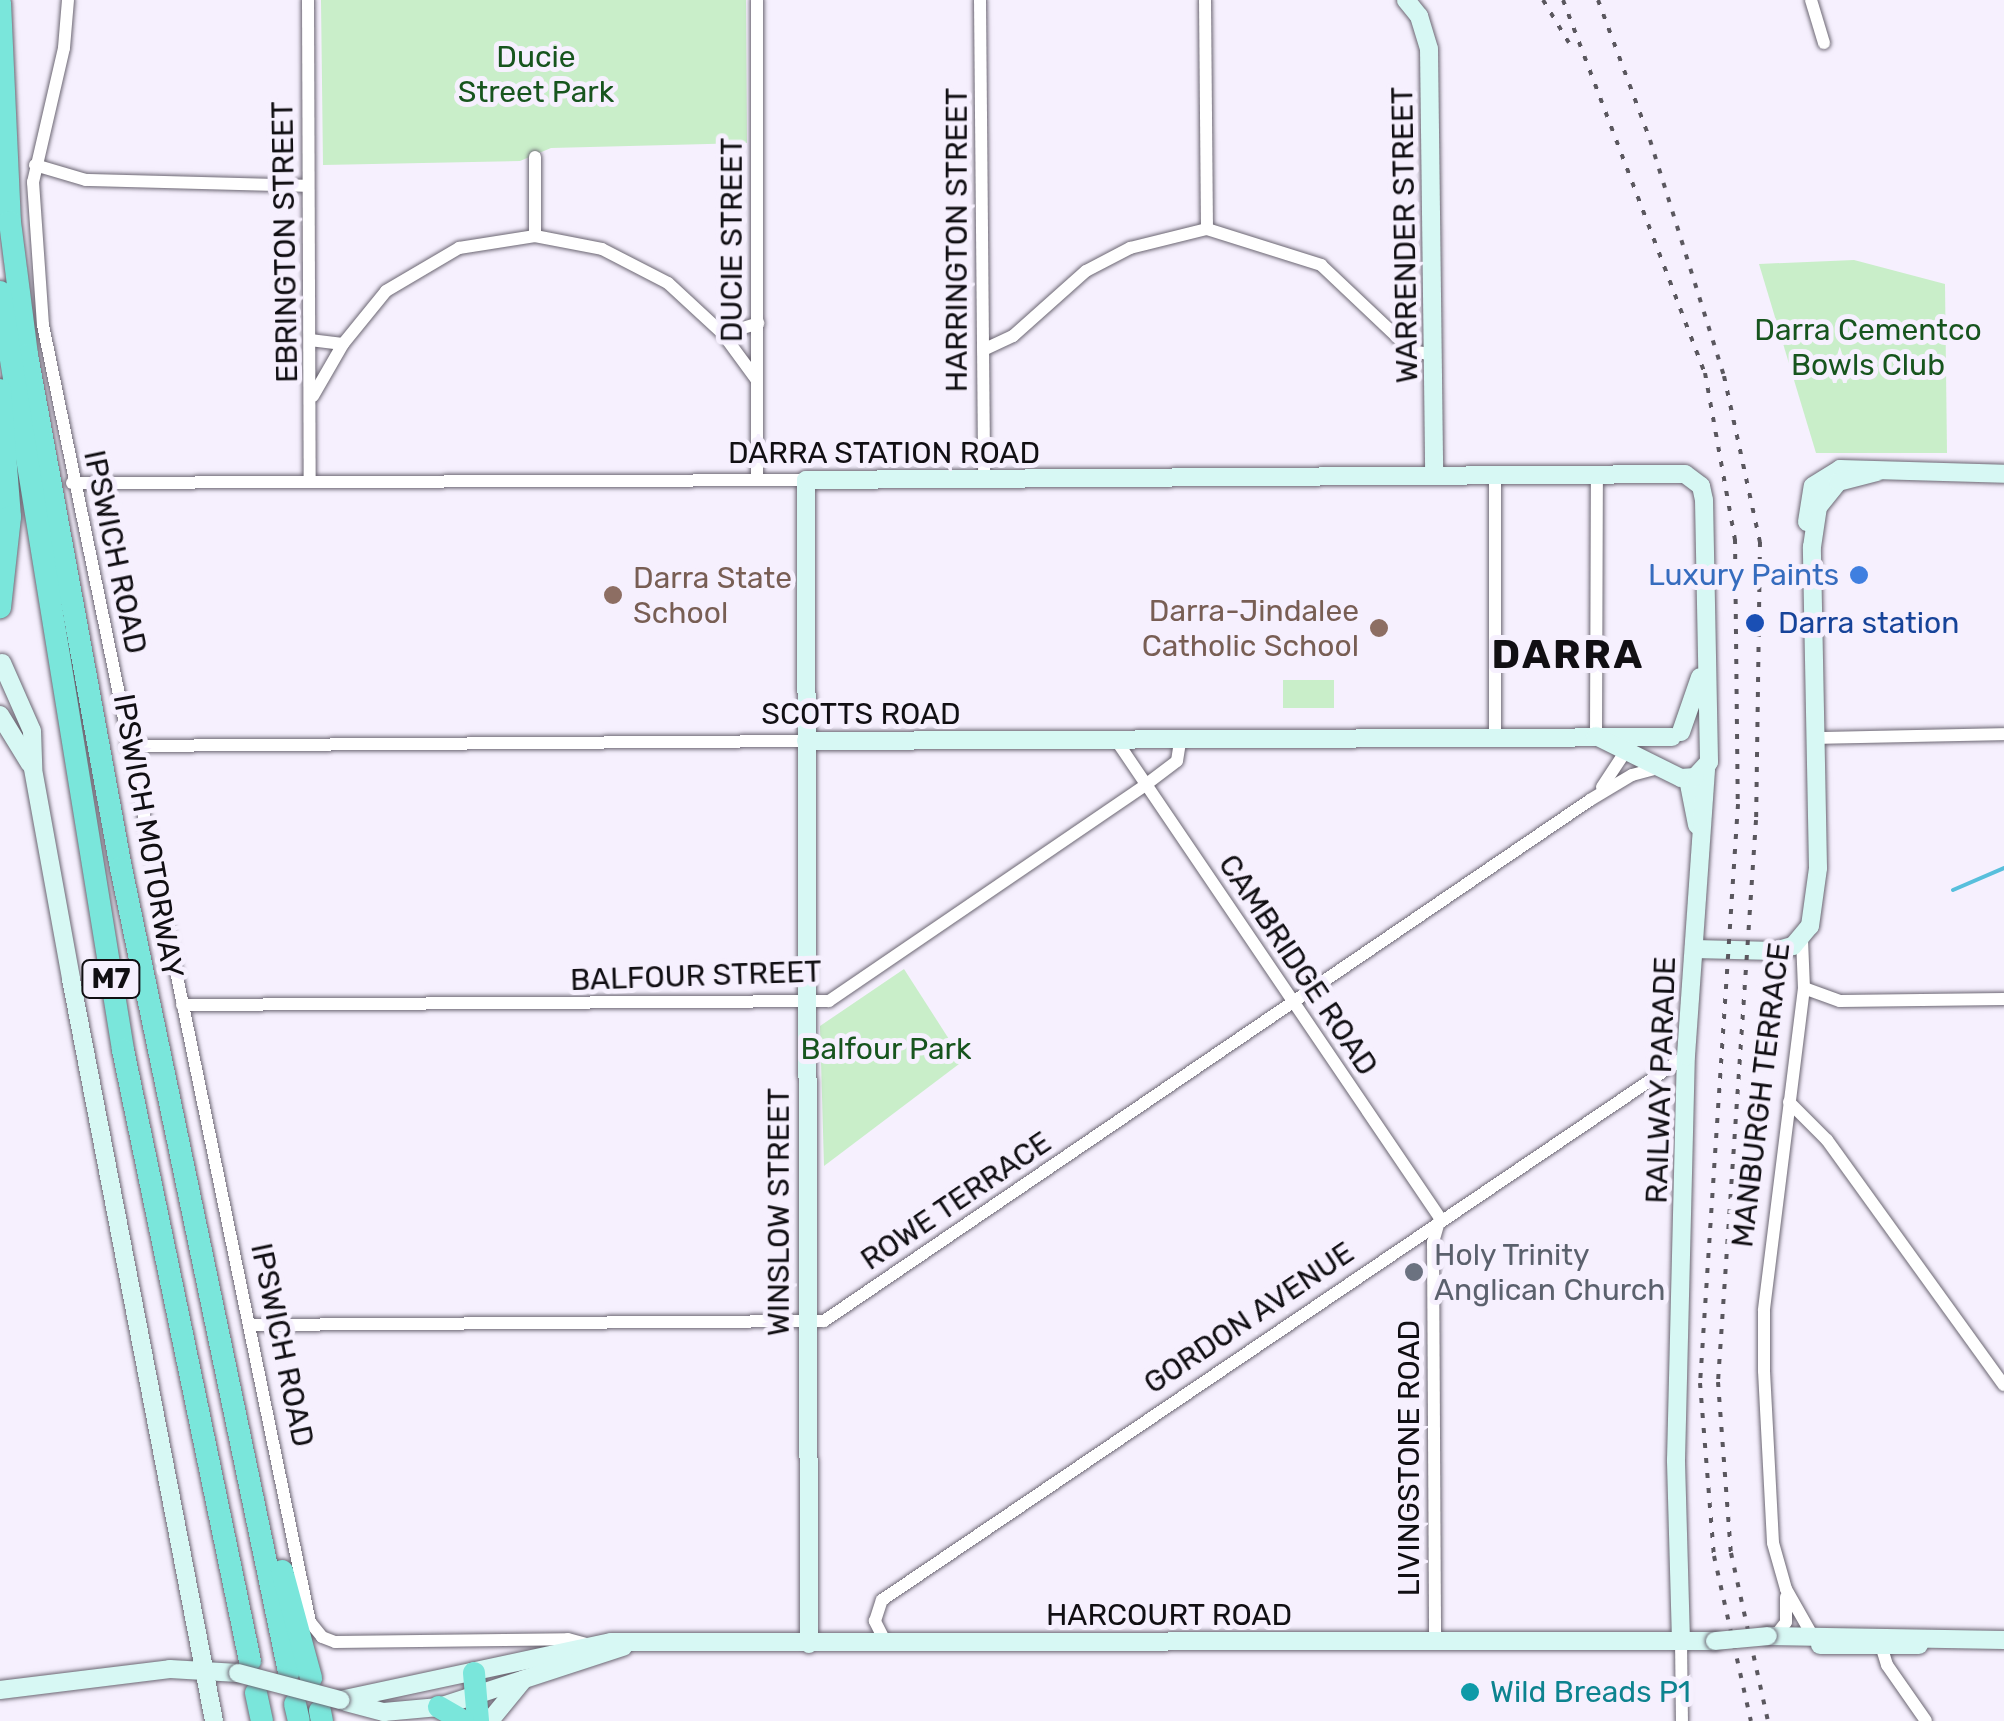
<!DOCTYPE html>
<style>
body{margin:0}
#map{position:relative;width:2004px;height:1721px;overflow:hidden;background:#f6f0fe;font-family:Rubik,sans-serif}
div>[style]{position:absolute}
.green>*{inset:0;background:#c9eec9;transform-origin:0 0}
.stream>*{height:4px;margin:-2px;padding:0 2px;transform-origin:2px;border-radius:2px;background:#58bfdc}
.roads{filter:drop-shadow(0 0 2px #6b6672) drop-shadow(0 0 2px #6b6672)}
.street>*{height:12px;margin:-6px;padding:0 6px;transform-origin:6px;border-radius:6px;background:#fff}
.secondary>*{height:18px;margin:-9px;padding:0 9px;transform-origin:9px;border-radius:9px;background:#d7f8f4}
.highway>*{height:22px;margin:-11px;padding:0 11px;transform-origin:11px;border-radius:11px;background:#7ae6db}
.rail>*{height:4px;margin-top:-2px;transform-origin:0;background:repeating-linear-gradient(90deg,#5a575e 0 5px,transparent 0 15px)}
.bridges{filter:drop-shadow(0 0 2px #6b6672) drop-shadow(0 0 2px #6b6672)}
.secondary-bridge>*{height:18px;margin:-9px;padding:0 9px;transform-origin:9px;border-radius:9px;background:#d7f8f4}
.dots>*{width:28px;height:28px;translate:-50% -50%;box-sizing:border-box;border:5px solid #f6f0fe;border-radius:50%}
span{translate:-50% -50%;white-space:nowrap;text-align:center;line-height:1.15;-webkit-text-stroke:10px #f6f0fe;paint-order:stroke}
.shield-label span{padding:2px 8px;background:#f6f0fe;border:2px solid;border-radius:8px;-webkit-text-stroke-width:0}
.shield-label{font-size:28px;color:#110f13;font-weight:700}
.park-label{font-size:30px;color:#17551e}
.street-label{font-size:30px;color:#110f13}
.shop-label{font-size:30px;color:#366cbe}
.right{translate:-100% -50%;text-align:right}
.education-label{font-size:30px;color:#785e54}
.left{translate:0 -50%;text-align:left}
.transit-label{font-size:30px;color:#164399}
.worship-label{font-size:30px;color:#5b616d}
.culture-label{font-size:30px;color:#0d838f}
.district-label{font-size:40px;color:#110f13;font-weight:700;letter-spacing:2.5px}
</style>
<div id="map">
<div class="green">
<div style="clip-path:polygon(321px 0,746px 0,747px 143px,551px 148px,520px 161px,323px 165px)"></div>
<div style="clip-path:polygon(1854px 260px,1945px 284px,1947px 453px,1816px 453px,1759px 264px)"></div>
<div style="left:1283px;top:680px;width:51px;height:28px"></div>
<div style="clip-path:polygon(904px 969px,963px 1061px,824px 1166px,820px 1026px)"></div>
</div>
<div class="stream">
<div style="left:1953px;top:890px;width:56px;rotate:-23.3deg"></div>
</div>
<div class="roads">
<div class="street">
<div style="left:68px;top:0;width:48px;rotate:94.8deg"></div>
<div style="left:64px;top:48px;width:138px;rotate:103deg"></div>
<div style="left:33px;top:182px;width:143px;rotate:86deg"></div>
<div style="left:43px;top:325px;width:1324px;rotate:78.37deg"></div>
<div style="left:310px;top:1622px;width:19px;rotate:51deg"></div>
<div style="left:322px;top:1637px;width:14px;rotate:21deg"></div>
<div style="left:335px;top:1642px;width:233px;rotate:-0.7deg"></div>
<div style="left:568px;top:1639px;width:20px;rotate:15deg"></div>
<div style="left:308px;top:0;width:482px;rotate:89.8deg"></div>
<div style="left:980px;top:0;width:480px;rotate:89.5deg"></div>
<div style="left:1205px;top:0;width:229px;rotate:89.5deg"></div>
<div style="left:1811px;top:0;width:45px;rotate:73.2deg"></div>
<div style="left:35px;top:165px;width:53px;rotate:16.4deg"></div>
<div style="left:86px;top:180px;width:222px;rotate:1.5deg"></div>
<div style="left:535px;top:236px;width:79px;rotate:-90deg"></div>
<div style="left:723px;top:334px;width:37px;rotate:-17deg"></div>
<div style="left:310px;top:340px;width:33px;rotate:7deg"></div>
<div style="left:983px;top:350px;width:33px;rotate:-25deg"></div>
<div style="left:1013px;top:336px;width:98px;rotate:-41.7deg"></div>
<div style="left:1086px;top:271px;width:50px;rotate:-27.6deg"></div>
<div style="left:1130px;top:248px;width:79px;rotate:-13.9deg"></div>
<div style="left:1207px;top:229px;width:120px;rotate:17.5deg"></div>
<div style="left:1321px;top:265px;width:125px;rotate:43.4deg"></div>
<div style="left:1412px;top:351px;width:22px;rotate:10deg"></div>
<div style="left:313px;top:396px;width:60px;rotate:-60deg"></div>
<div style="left:343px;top:344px;width:68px;rotate:-50.9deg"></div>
<div style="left:386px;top:291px;width:85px;rotate:-30.5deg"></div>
<div style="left:459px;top:248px;width:77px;rotate:-9deg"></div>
<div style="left:535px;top:236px;width:68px;rotate:11deg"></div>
<div style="left:602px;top:249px;width:74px;rotate:27.3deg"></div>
<div style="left:668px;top:283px;width:75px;rotate:42.8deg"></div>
<div style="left:723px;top:334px;width:56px;rotate:53.7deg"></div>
<div style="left:757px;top:480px;width:480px;rotate:-90deg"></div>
<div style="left:72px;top:483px;width:734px;rotate:-0.23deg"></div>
<div style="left:1596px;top:736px;width:261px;rotate:-89.8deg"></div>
<div style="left:1495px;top:738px;width:263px;rotate:-90deg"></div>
<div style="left:1817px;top:738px;width:187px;rotate:-1.2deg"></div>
<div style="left:1116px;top:740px;width:577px;rotate:55.87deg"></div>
<div style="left:1440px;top:1218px;width:25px;rotate:106deg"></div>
<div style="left:1433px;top:1242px;width:397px;rotate:89.7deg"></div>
<div style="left:127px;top:746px;width:679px;rotate:-0.42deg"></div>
<div style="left:1602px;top:787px;width:49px;rotate:-56.6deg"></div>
<div style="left:1802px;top:939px;width:49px;rotate:87.7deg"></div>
<div style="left:1804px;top:988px;width:325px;rotate:97.1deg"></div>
<div style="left:1764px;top:1311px;width:60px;rotate:90deg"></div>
<div style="left:1764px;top:1371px;width:172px;rotate:87deg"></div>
<div style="left:1773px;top:1543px;width:48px;rotate:74.2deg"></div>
<div style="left:1786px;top:1589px;width:51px;rotate:60.4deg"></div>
<div style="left:1804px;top:988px;width:38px;rotate:20deg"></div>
<div style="left:1840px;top:1001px;width:164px;rotate:-0.7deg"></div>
<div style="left:182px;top:1005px;width:647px;rotate:-0.35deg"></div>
<div style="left:829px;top:1001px;width:381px;rotate:-34.3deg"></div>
<div style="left:1144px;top:786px;width:41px;rotate:-37.1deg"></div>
<div style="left:1177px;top:761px;width:20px;rotate:-81deg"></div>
<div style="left:1789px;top:1102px;width:54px;rotate:45deg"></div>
<div style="left:1827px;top:1140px;width:302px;rotate:54.2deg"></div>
<div style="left:250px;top:1325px;width:574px;rotate:-0.4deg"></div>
<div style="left:824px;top:1321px;width:926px;rotate:-34.22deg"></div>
<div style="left:1590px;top:800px;width:49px;rotate:-30.8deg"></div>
<div style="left:1632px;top:775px;width:28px;rotate:-15deg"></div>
<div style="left:1776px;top:1635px;width:16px;rotate:-52deg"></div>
<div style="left:1786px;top:1622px;width:25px;rotate:-90deg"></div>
<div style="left:1681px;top:1641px;width:80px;rotate:89.3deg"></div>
<div style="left:1880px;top:1642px;width:24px;rotate:73deg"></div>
<div style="left:1887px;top:1665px;width:68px;rotate:55.1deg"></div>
<div style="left:886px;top:1643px;width:25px;rotate:-117deg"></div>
<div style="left:875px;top:1621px;width:22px;rotate:-72deg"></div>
<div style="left:882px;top:1600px;width:971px;rotate:-34.08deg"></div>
</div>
<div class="secondary">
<div style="left:1406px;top:0;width:21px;rotate:51deg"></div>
<div style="left:1419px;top:16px;width:34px;rotate:73deg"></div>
<div style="left:1429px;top:49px;width:427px;rotate:89.3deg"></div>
<div style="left:1807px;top:522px;width:36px;rotate:-81deg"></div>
<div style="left:1813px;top:486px;width:32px;rotate:-32deg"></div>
<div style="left:1840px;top:469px;width:164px;rotate:1.7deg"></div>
<div style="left:2px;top:663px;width:74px;rotate:66.2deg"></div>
<div style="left:32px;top:731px;width:38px;rotate:88deg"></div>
<div style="left:33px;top:769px;width:213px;rotate:79.7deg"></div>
<div style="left:71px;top:979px;width:756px;rotate:79.09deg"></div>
<div style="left:0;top:715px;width:57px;rotate:58.5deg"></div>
<div style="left:1681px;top:732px;width:58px;rotate:-70.9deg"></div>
<div style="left:806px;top:741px;width:866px;rotate:-0.26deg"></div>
<div style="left:1688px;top:779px;width:47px;rotate:78.9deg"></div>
<div style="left:1694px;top:949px;width:81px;rotate:1.4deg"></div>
<div style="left:1775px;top:951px;width:19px;rotate:-16deg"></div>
<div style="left:1793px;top:946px;width:26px;rotate:-50deg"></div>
<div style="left:1810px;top:926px;width:59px;rotate:-82.1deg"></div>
<div style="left:1818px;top:868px;width:321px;rotate:-91.1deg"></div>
<div style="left:1812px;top:547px;width:40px;rotate:-81.5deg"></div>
<div style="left:1818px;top:507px;width:32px;rotate:-51deg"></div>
<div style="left:1838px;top:482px;width:40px;rotate:-14.4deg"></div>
<div style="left:1768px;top:1636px;width:236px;rotate:1deg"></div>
<div style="left:1681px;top:1641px;width:181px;rotate:-91.6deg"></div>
<div style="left:1676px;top:1460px;width:404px;rotate:-88.6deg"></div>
<div style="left:1686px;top:1056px;width:288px;rotate:-86deg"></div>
<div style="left:809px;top:1644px;width:1164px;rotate:-90.15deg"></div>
<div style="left:806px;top:480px;width:879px;rotate:-0.39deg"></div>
<div style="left:1685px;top:474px;width:20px;rotate:37deg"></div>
<div style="left:1701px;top:486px;width:14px;rotate:78deg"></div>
<div style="left:1704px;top:500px;width:262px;rotate:88.9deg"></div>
<div style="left:1709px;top:762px;width:21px;rotate:133deg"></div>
<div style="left:1695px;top:777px;width:14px;rotate:176deg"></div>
<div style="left:1681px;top:778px;width:95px;rotate:-153.7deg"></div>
<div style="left:1820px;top:1645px;width:99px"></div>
<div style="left:0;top:1690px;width:171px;rotate:-7deg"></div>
<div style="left:170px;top:1669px;width:68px;rotate:3.4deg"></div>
<div style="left:340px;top:1700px;width:277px;rotate:-12.1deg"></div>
<div style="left:611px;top:1642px;width:1104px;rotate:-0.05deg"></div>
<div style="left:346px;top:1702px;width:39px;rotate:15deg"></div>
<div style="left:384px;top:1712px;width:55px;rotate:-5.2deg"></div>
<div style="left:439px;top:1707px;width:194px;rotate:-18.1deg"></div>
<div style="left:492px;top:1718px;width:50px;rotate:-50.6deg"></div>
</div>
<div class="highway">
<div style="left:0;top:3px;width:219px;rotate:87.4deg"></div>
<div style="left:10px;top:222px;width:134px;rotate:82.7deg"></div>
<div style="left:27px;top:355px;width:522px;rotate:79.62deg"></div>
<div style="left:121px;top:868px;width:821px;rotate:78.2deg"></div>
<div style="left:0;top:292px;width:768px;rotate:80.78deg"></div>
<div style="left:123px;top:1050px;width:624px;rotate:78.26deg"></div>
<div style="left:0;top:390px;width:127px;rotate:85.5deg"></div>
<div style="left:10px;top:517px;width:91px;rotate:96.3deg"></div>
<div style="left:282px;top:1571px;width:111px;rotate:74.8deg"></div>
<div style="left:474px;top:1673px;width:48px;rotate:85.2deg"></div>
<div style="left:256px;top:1693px;width:29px;rotate:78deg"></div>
<div style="left:295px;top:1704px;width:17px;rotate:77deg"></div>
<div style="left:439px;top:1707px;width:28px;rotate:30deg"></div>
<div style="left:320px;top:1711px;width:10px;rotate:79deg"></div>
</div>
</div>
<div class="rail">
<div style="left:1543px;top:0;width:50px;rotate:58.8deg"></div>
<div style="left:1563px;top:0;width:399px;rotate:69.2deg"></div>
<div style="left:1705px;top:373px;width:169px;rotate:79.8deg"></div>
<div style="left:1735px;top:539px;width:265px;rotate:89.4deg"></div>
<div style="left:1738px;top:804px;width:580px;rotate:93.75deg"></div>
<div style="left:1700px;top:1383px;width:174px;rotate:85.4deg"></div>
<div style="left:1714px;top:1556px;width:169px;rotate:77.4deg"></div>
<div style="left:1598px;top:0;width:149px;rotate:69.6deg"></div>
<div style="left:1650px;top:140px;width:247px;rotate:72.6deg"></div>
<div style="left:1724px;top:376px;width:170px;rotate:77.8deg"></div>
<div style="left:1760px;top:542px;width:278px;rotate:90.8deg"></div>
<div style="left:1756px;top:820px;width:563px;rotate:93.87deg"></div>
<div style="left:1718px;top:1382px;width:171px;rotate:85.7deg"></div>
<div style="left:1731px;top:1553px;width:172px;rotate:77.6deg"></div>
</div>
<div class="bridges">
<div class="secondary-bridge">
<div style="left:1715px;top:1641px;width:53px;rotate:-5.4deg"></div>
<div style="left:238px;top:1673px;width:106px;rotate:14.8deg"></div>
</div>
</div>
<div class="dots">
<div style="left:1859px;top:575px;background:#3f7fe0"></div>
<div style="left:613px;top:595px;background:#8d6e63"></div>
<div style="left:1755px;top:623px;background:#1a4fb4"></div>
<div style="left:1379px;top:628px;background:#8d6e63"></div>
<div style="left:1414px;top:1272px;background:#6b7280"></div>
<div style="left:1470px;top:1692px;background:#0f9aa8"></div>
</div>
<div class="shield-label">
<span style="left:111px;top:979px">M7</span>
</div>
<div class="park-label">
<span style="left:536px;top:74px">Ducie<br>Street Park</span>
<span style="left:1868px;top:347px">Darra Cementco<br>Bowls Club</span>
<span style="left:886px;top:1049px">Balfour Park</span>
</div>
<div class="street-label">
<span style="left:1405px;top:235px;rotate:-91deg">WARRENDER STREET</span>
<span style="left:732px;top:240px;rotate:-90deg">DUCIE STREET</span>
<span style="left:957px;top:240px;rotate:-90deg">HARRINGTON STREET</span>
<span style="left:285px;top:242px;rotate:-91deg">EBRINGTON STREET</span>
<span style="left:884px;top:453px">DARRA STATION ROAD</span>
<span style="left:115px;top:552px;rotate:78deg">IPSWICH ROAD</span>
<span style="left:861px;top:714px">SCOTTS ROAD</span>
<span style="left:148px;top:836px;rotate:80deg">IPSWICH MOTORWAY</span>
<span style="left:1298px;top:965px;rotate:56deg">CAMBRIDGE ROAD</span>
<span style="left:696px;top:976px;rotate:-2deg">BALFOUR STREET</span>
<span style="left:1661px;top:1080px;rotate:-88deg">RAILWAY PARADE</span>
<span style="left:1761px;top:1095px;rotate:-83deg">MANBURGH TERRACE</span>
<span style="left:956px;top:1201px;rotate:-34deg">ROWE TERRACE</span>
<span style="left:779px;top:1212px;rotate:-90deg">WINSLOW STREET</span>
<span style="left:1249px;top:1318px;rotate:-34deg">GORDON AVENUE</span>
<span style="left:282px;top:1345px;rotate:78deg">IPSWICH ROAD</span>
<span style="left:1409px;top:1458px;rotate:-90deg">LIVINGSTONE ROAD</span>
<span style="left:1169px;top:1615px">HARCOURT ROAD</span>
</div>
<div class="shop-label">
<span class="right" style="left:1839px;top:575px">Luxury Paints</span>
</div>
<div class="education-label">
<span class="left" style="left:633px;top:595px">Darra State<br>School</span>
<span class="right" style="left:1359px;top:628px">Darra-Jindalee<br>Catholic School</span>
</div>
<div class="transit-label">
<span class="left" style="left:1778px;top:623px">Darra station</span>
</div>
<div class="worship-label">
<span class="left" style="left:1434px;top:1272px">Holy Trinity<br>Anglican Church</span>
</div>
<div class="culture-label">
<span class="left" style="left:1490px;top:1692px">Wild Breads P1</span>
</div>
<div class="district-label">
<span style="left:1568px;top:655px">DARRA</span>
</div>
</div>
